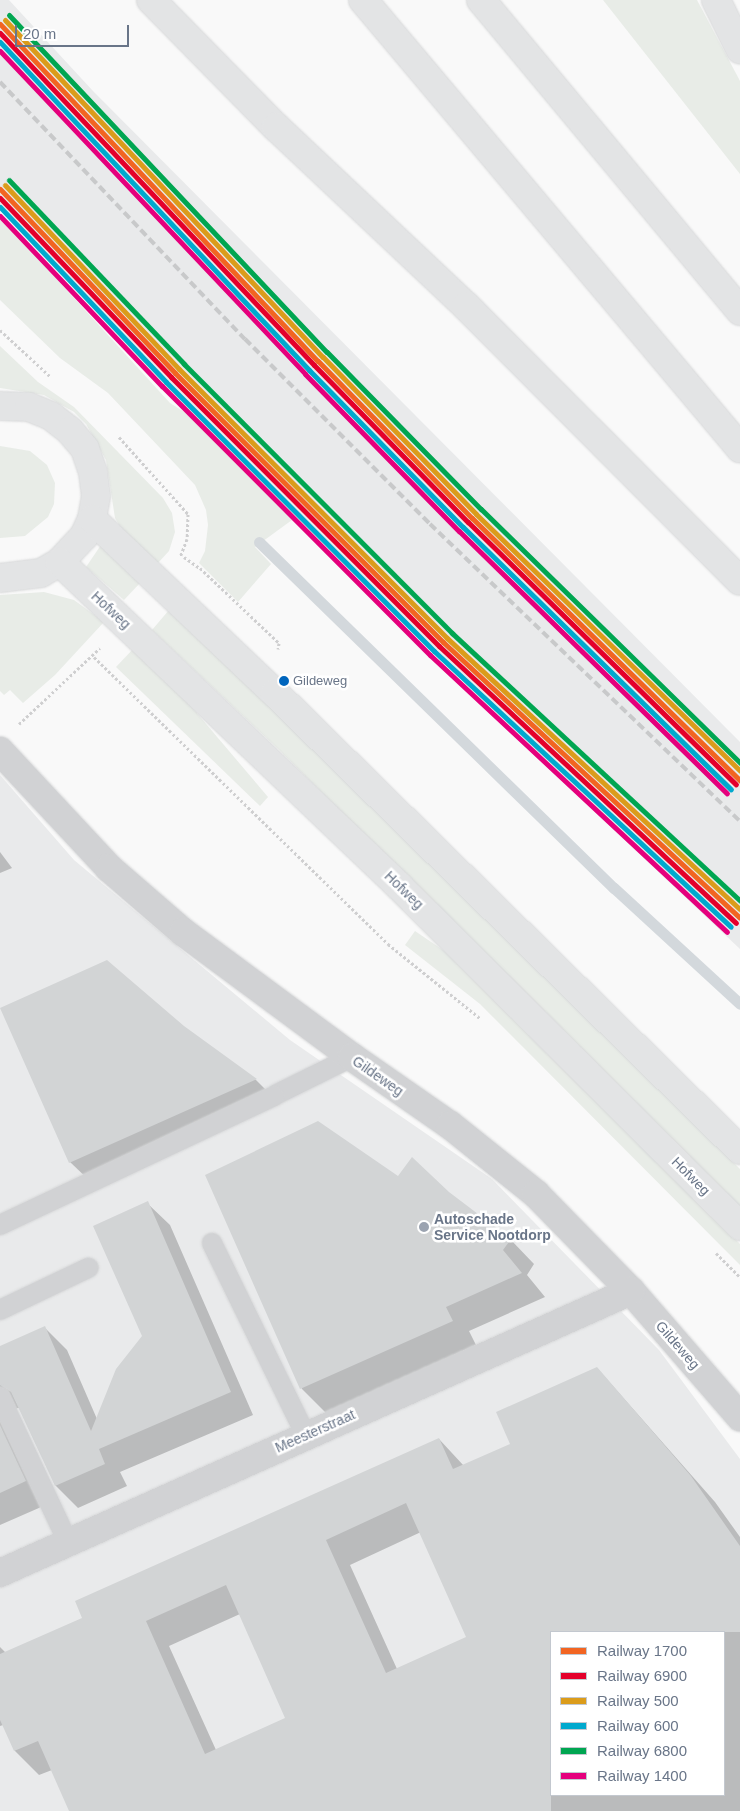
<!DOCTYPE html>
<style>
body{margin:0}
#map{position:relative;width:740px;height:1811px;overflow:hidden;background:#f9f9f9;font-family:Helvetica,sans-serif}
div>[style]{position:absolute}
.built>*{inset:0;background:#e9eaeb}
.green>*{inset:0;background:#e8ece7}
.shadow>*{inset:0;background:#0003}
.stream>*{height:11px;margin:-5.5px;padding:0 5.5px;transform-origin:5.5px;border-radius:5.5px;background:#d3d8dc}
.building>*{inset:0;background:#d2d4d5}
.path>*{height:3px;margin-top:-1.5px;transform-origin:0;background:repeating-linear-gradient(90deg,#cfcfd0 0 2.5px,transparent 0 5px)}
.roads{filter:drop-shadow(0 0 1px #d6d7d8) drop-shadow(0 0 1px #d6d7d8)}
.lane>*{height:20px;margin:-10px;padding:0 10px;transform-origin:10px;border-radius:10px;background:#d1d2d4}
.street>*{height:28px;margin:-14px;padding:0 14px;transform-origin:14px;border-radius:14px;background:#d1d2d4}
.secondary>*{height:28px;margin:-14px;padding:0 14px;transform-origin:14px;border-radius:14px;background:#e3e4e5}
.highway>*{height:28px;margin:-14px;padding:0 14px;transform-origin:14px;border-radius:14px;background:#e3e4e5}
.rail>*{height:4px;margin-top:-2px;transform-origin:0;background:repeating-linear-gradient(90deg,#c8c9ca 0 8px,transparent 0 12px)}
.rail-1>*{height:5px;margin:-2.5px;padding:0 2.5px;transform-origin:2.5px;border-radius:2.5px;background:#f26522}
.rail-2>*{height:5px;margin:-2.5px;padding:0 2.5px;transform-origin:2.5px;border-radius:2.5px;background:#e4002b}
.rail-3>*{height:5px;margin:-2.5px;padding:0 2.5px;transform-origin:2.5px;border-radius:2.5px;background:#db9c1b}
.rail-4>*{height:5px;margin:-2.5px;padding:0 2.5px;transform-origin:2.5px;border-radius:2.5px;background:#00a9ce}
.rail-5>*{height:5px;margin:-2.5px;padding:0 2.5px;transform-origin:2.5px;border-radius:2.5px;background:#00a651}
.rail-6>*{height:5px;margin:-2.5px;padding:0 2.5px;transform-origin:2.5px;border-radius:2.5px;background:#e5007d}
.dots>*{width:14px;height:14px;translate:-50% -50%;box-sizing:border-box;border:2px solid #fff;border-radius:50%}
span{translate:-50% -50%;white-space:nowrap;text-align:center;line-height:1.15;-webkit-text-stroke:5px #fff;paint-order:stroke}
.bus-label{font-size:13px;color:#697588}
.left{translate:0 -50%;text-align:left}
.street-label{font-size:14px;color:#697588}
.poi-label{font-size:14px;color:#697588;font-weight:700}
.legend{position:absolute;left:550px;top:1631px;width:175px;height:165px;box-sizing:border-box;background:#fff;border:1px solid #c3c8cf;margin:0;padding:6px 9px;list-style:none;font-size:15px;color:#697588}
.legend li{display:flex;align-items:center;gap:10px;height:25px}
.legend b{width:25px;border:1px solid #c3c8cf}
.scale{position:absolute;left:15px;top:25px;width:114px;height:22px;box-sizing:border-box;border:2px solid #697588;border-top:0;padding-left:6px;font-size:15px;line-height:18px;white-space:nowrap;color:#697588;-webkit-text-stroke:4px #fff;paint-order:stroke}
</style>
<div id="map">
<div class="built">
<div style="clip-path:polygon(0 0,9px 0,93px 91px,740px 742px,740px 949px,595px 812px,184px 407px,0 209px)"></div>
<div style="clip-path:polygon(evenodd,0 775px,74px 860px,290px 1040px,492px 1179px,659px 1350px,740px 1459px,740px 1811px,0 1811px,0 775px,551px 1632px,724px 1632px,724px 1795px,551px 1795px,551px 1632px)"></div>
</div>
<div class="green">
<div style="clip-path:polygon(603px 0,697px 0,740px 81px,740px 174px)"></div>
<div style="clip-path:polygon(0 217px,170px 403px,186px 413px,292px 520px,255px 547px,271px 564px,238px 602px,199px 563px,205px 551px,208px 525px,206px 510px,195px 485px,108px 393px,60px 358px,0 300px)"></div>
<div style="clip-path:polygon(0 346px,38px 382px,74px 407px,163px 498px,172px 513px,175px 532px,169px 551px,158px 563px,122px 530px,115px 518px,106px 460px,86px 424px,74px 412px,44px 395px,0 388px)"></div>
<div style="clip-path:polygon(0 446px,30px 451px,47px 465px,55px 483px,54px 504px,48px 517px,25px 536px,0 538px)"></div>
<div style="clip-path:polygon(101px 545px,140px 583px,124px 600px,86px 567px)"></div>
<div style="clip-path:polygon(44px 592px,74px 600px,104px 622px,55px 675px,23px 703px,10px 690px,4px 695px,0 691px,0 595px)"></div>
<div style="clip-path:polygon(169px 610px,505px 934px,740px 1169px,740px 1207px,277px 748px,152px 630px)"></div>
<div style="clip-path:polygon(134px 648px,174px 686px,268px 797px,260px 806px,116px 667px)"></div>
<div style="clip-path:polygon(415px 931px,462px 963px,740px 1244px,740px 1265px,480px 1004px,405px 945px)"></div>
</div>
<div class="shadow">
<div style="clip-path:polygon(0 852px,12px 868px,0 873px)"></div>
<div style="clip-path:polygon(183px 1027px,256px 1080px,277px 1101px,92px 1183px,70px 1162px)"></div>
<div style="clip-path:polygon(206px 1175px,398px 1178px,448px 1193px,511px 1240px,534px 1264px,527px 1275px,545px 1297px,469px 1331px,476px 1345px,326px 1413px,302px 1389px)"></div>
<div style="clip-path:polygon(147px 1203px,170px 1225px,253px 1415px,120px 1472px,127px 1486px,78px 1508px,56px 1486px,20px 1408px,17px 1408px,10px 1418px,48px 1504px,0 1525px,0 1348px,45px 1328px,67px 1350px,97px 1419px,144px 1336px)"></div>
<div style="clip-path:polygon(evenodd,597px 1368px,715px 1502px,740px 1537px,740px 1811px,70px 1811px,52px 1770px,39px 1775px,15px 1751px,3px 1725px,0 1726px,0 1647px,6px 1653px,84px 1618px,439px 1439px,464px 1466px,512px 1444px,597px 1368px,421px 1532px,468px 1637px,397px 1669px,350px 1565px,421px 1532px,597px 1368px,240px 1614px,287px 1718px,216px 1750px,169px 1646px,240px 1614px,597px 1368px,551px 1632px,724px 1632px,724px 1795px,551px 1795px,551px 1632px)"></div>
</div>
<div class="stream">
<div style="left:259px;top:542px;width:496px;rotate:44.3deg"></div>
<div style="left:614px;top:888px;width:171px;rotate:42.6deg"></div>
</div>
<div class="building">
<div style="clip-path:polygon(107px 960px,184px 1026px,257px 1079px,69px 1163px,0 1008px)"></div>
<div style="clip-path:polygon(318px 1121px,398px 1176px,412px 1157px,449px 1192px,511px 1239px,503px 1250px,522px 1273px,446px 1307px,453px 1321px,300px 1389px,205px 1175px)"></div>
<div style="clip-path:polygon(148px 1201px,231px 1392px,99px 1449px,105px 1464px,55px 1486px,11px 1392px,0 1385px,0 1346px,45px 1326px,91px 1431px,116px 1369px,142px 1336px,93px 1226px)"></div>
<div style="clip-path:polygon(evenodd,597px 1367px,691px 1476px,740px 1546px,740px 1632px,551px 1632px,551px 1811px,69px 1811px,38px 1741px,14px 1751px,0 1720px,0 1654px,82px 1618px,75px 1601px,439px 1438px,453px 1469px,510px 1444px,496px 1412px,597px 1367px,406px 1503px,466px 1637px,386px 1673px,326px 1540px,406px 1503px,597px 1367px,226px 1585px,285px 1718px,205px 1754px,146px 1621px,226px 1585px)"></div>
<div style="clip-path:polygon(0 1425px,26px 1481px,0 1493px)"></div>
</div>
<div class="path">
<div style="left:0;top:330px;width:69px;rotate:42.7deg"></div>
<div style="left:119px;top:437px;width:103px;rotate:48.1deg"></div>
<div style="left:188px;top:514px;width:25px;rotate:92deg"></div>
<div style="left:187px;top:539px;width:19px;rotate:111deg"></div>
<div style="left:184px;top:557px;width:19px;rotate:35deg"></div>
<div style="left:200px;top:568px;width:109px;rotate:43.5deg"></div>
<div style="left:279px;top:643px;width:6px;rotate:99deg"></div>
<div style="left:94px;top:657px;width:411px;rotate:44.3deg"></div>
<div style="left:388px;top:944px;width:119px;rotate:38.9deg"></div>
<div style="left:19px;top:724px;width:111px;rotate:-43.2deg"></div>
<div style="left:716px;top:1253px;width:34px;rotate:45deg"></div>
</div>
<div class="roads">
<div class="lane">
<div style="left:277px;top:1094px;width:84px;rotate:-26.3deg"></div>
<div style="left:0;top:1225px;width:303px;rotate:-25.2deg"></div>
<div style="left:212px;top:1243px;width:215px;rotate:64deg"></div>
<div style="left:0;top:1310px;width:98px;rotate:-25.5deg"></div>
<div style="left:0;top:1397px;width:160px;rotate:64.9deg"></div>
</div>
<div class="street">
<div style="left:0;top:751px;width:160px;rotate:47deg"></div>
<div style="left:109px;top:868px;width:98px;rotate:40.9deg"></div>
<div style="left:183px;top:932px;width:210px;rotate:36.5deg"></div>
<div style="left:352px;top:1057px;width:119px;rotate:34.8deg"></div>
<div style="left:450px;top:1125px;width:110px;rotate:38.7deg"></div>
<div style="left:536px;top:1194px;width:136px;rotate:45.6deg"></div>
<div style="left:631px;top:1291px;width:167px;rotate:49.1deg"></div>
<div style="left:0;top:1573px;width:691px;rotate:-24.08deg"></div>
</div>
<div class="secondary">
<div style="left:0;top:406px;width:29px;rotate:2deg"></div>
<div style="left:29px;top:407px;width:24px;rotate:22deg"></div>
<div style="left:51px;top:416px;width:24px;rotate:38deg"></div>
<div style="left:70px;top:431px;width:23px;rotate:50deg"></div>
<div style="left:85px;top:449px;width:24px;rotate:71deg"></div>
<div style="left:93px;top:472px;width:24px;rotate:83deg"></div>
<div style="left:96px;top:496px;width:23px;rotate:100deg"></div>
<div style="left:92px;top:519px;width:19px;rotate:115deg"></div>
<div style="left:84px;top:536px;width:35px;rotate:133deg"></div>
<div style="left:60px;top:562px;width:22px;rotate:150deg"></div>
<div style="left:41px;top:573px;width:41px;rotate:173deg"></div>
<div style="left:92px;top:519px;width:253px;rotate:43.6deg"></div>
<div style="left:275px;top:693px;width:652px;rotate:44.5deg"></div>
<div style="left:60px;top:562px;width:469px;rotate:43.7deg"></div>
<div style="left:399px;top:886px;width:482px;rotate:44.9deg"></div>
</div>
<div class="highway">
<div style="left:151px;top:0;width:178px;rotate:45.5deg"></div>
<div style="left:276px;top:127px;width:261px;rotate:43.3deg"></div>
<div style="left:466px;top:306px;width:388px;rotate:45.1deg"></div>
<div style="left:363px;top:0;width:586px;rotate:49.92deg"></div>
<div style="left:481px;top:0;width:405px;rotate:50.2deg"></div>
<div style="left:716px;top:0;width:55px;rotate:63.9deg"></div>
</div>
</div>
<div class="rail">
<div style="left:0;top:82px;width:355px;rotate:46.4deg"></div>
<div style="left:245px;top:339px;width:262px;rotate:45deg"></div>
<div style="left:430px;top:524px;width:429px;rotate:43.8deg"></div>
</div>
<div class="rail-1">
<div style="left:0;top:24px;width:463px;rotate:46.7deg"></div>
<div style="left:318px;top:361px;width:220px;rotate:45.6deg"></div>
<div style="left:472px;top:518px;width:375px;rotate:44.4deg"></div>
<div style="left:0;top:189px;width:254px;rotate:46.4deg"></div>
<div style="left:175px;top:373px;width:380px;rotate:45.1deg"></div>
<div style="left:443px;top:642px;width:405px;rotate:42.9deg"></div>
</div>
<div class="rail-2">
<div style="left:0;top:33px;width:457px;rotate:46.6deg"></div>
<div style="left:314px;top:365px;width:220px;rotate:45.6deg"></div>
<div style="left:468px;top:522px;width:375px;rotate:44.4deg"></div>
<div style="left:0;top:198px;width:248px;rotate:46.3deg"></div>
<div style="left:171px;top:377px;width:380px;rotate:45.1deg"></div>
<div style="left:439px;top:646px;width:406px;rotate:43deg"></div>
</div>
<div class="rail-3">
<div style="left:5px;top:20px;width:463px;rotate:46.7deg"></div>
<div style="left:323px;top:357px;width:219px;rotate:45.7deg"></div>
<div style="left:476px;top:514px;width:368px;rotate:44.2deg"></div>
<div style="left:5px;top:185px;width:253px;rotate:46.6deg"></div>
<div style="left:179px;top:369px;width:380px;rotate:45.1deg"></div>
<div style="left:447px;top:638px;width:399px;rotate:42.8deg"></div>
</div>
<div class="rail-4">
<div style="left:0;top:42px;width:451px;rotate:46.7deg"></div>
<div style="left:309px;top:370px;width:220px;rotate:45.6deg"></div>
<div style="left:463px;top:527px;width:375px;rotate:44.4deg"></div>
<div style="left:0;top:207px;width:241px;rotate:46.5deg"></div>
<div style="left:166px;top:382px;width:380px;rotate:45.1deg"></div>
<div style="left:434px;top:651px;width:405px;rotate:42.9deg"></div>
</div>
<div class="rail-5">
<div style="left:9px;top:15px;width:463px;rotate:46.7deg"></div>
<div style="left:327px;top:352px;width:220px;rotate:45.6deg"></div>
<div style="left:481px;top:509px;width:363px;rotate:44.4deg"></div>
<div style="left:9px;top:180px;width:254px;rotate:46.4deg"></div>
<div style="left:184px;top:364px;width:380px;rotate:45.1deg"></div>
<div style="left:452px;top:633px;width:393px;rotate:42.9deg"></div>
</div>
<div class="rail-6">
<div style="left:0;top:51px;width:444px;rotate:46.6deg"></div>
<div style="left:305px;top:374px;width:220px;rotate:45.6deg"></div>
<div style="left:459px;top:531px;width:375px;rotate:44.4deg"></div>
<div style="left:0;top:216px;width:235px;rotate:46.4deg"></div>
<div style="left:162px;top:386px;width:380px;rotate:45.1deg"></div>
<div style="left:430px;top:655px;width:406px;rotate:43deg"></div>
</div>
<div class="dots">
<div style="left:284px;top:681px;background:#0065bd"></div>
<div style="left:424px;top:1227px;background:#9ba3b0"></div>
</div>
<div class="bus-label">
<span class="left" style="left:293px;top:681px">Gildeweg</span>
</div>
<div class="street-label">
<span style="left:111px;top:610px;rotate:43deg">Hofweg</span>
<span style="left:404px;top:890px;rotate:44deg">Hofweg</span>
<span style="left:378px;top:1076px;rotate:35deg">Gildeweg</span>
<span style="left:691px;top:1176px;rotate:45deg">Hofweg</span>
<span style="left:678px;top:1345px;rotate:49deg">Gildeweg</span>
<span style="left:315px;top:1431px;rotate:-24deg">Meesterstraat</span>
</div>
<div class="poi-label">
<span class="left" style="left:434px;top:1227px">Autoschade<br>Service Nootdorp</span>
</div>
<ul class="legend">
<li><b style="height:6px;background:#f26522"></b>Railway 1700</li>
<li><b style="height:6px;background:#e4002b"></b>Railway 6900</li>
<li><b style="height:6px;background:#db9c1b"></b>Railway 500</li>
<li><b style="height:6px;background:#00a9ce"></b>Railway 600</li>
<li><b style="height:6px;background:#00a651"></b>Railway 6800</li>
<li><b style="height:6px;background:#e5007d"></b>Railway 1400</li>
</ul>
<div class="scale">20 m</div>
</div>
